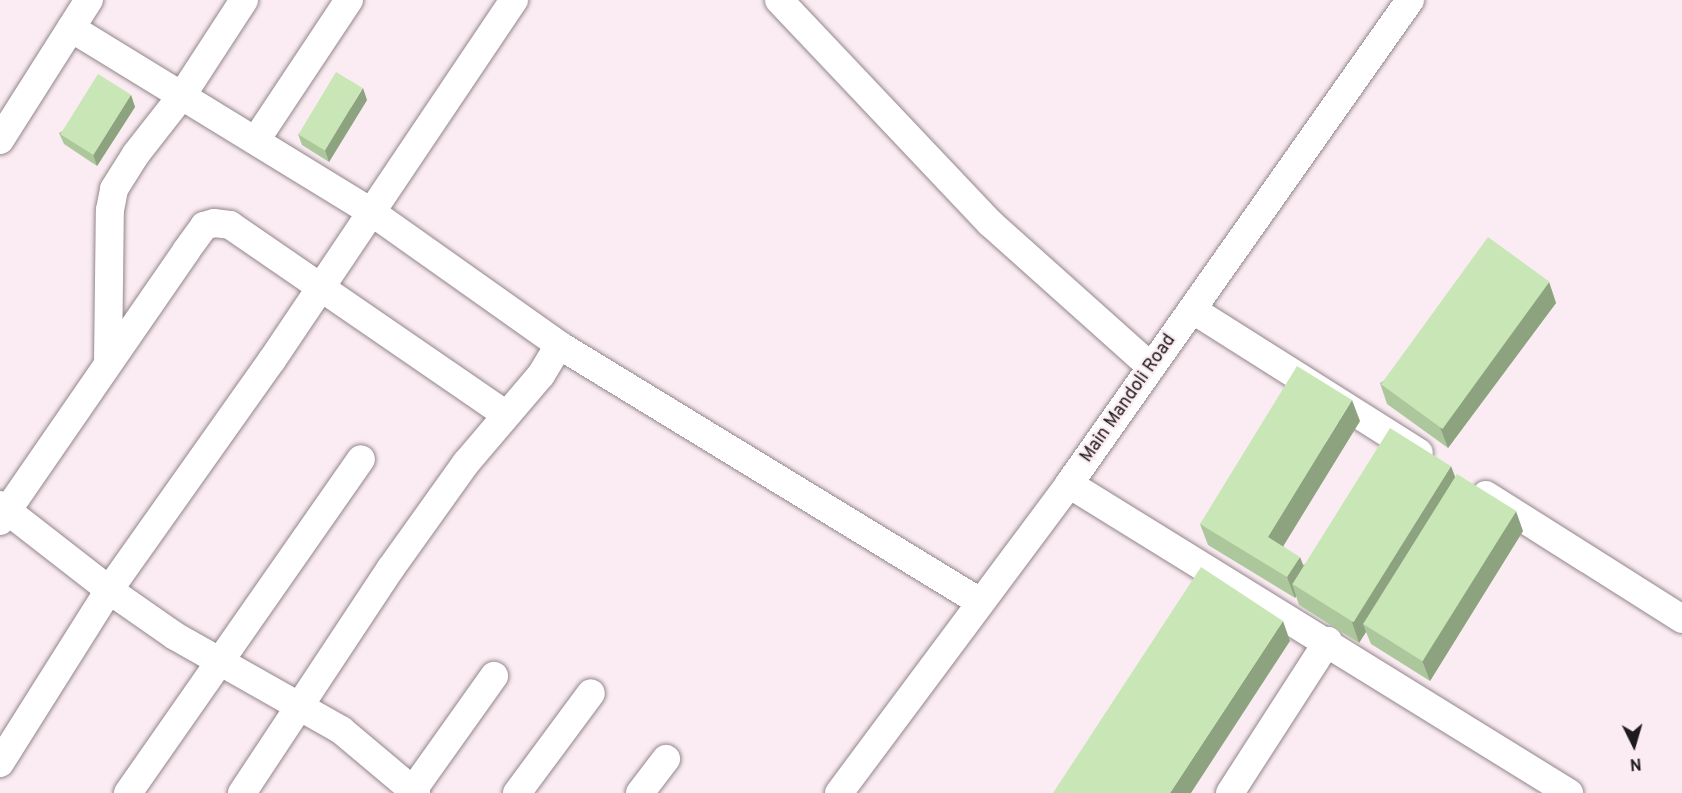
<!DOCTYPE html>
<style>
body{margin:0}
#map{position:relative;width:1682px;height:793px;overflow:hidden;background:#faecf2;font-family:Overpass,sans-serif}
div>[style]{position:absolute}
.roads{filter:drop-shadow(0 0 2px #93868b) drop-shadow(0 0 2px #93868b)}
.minor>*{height:28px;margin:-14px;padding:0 14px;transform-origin:14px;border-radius:14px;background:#fff}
.wall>*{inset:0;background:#adc79d}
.shaded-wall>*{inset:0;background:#8da27f}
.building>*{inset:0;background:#c9e7b6;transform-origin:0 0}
span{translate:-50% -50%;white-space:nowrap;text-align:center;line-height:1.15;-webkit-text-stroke:4.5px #faecf2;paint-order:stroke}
.street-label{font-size:18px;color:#1f1a1c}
.north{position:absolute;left:1604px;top:715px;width:60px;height:60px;-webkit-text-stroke:4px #faecf2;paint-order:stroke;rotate:175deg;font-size:16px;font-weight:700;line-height:24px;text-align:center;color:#1f1a1c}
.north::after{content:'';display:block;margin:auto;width:21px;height:27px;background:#1f1a1c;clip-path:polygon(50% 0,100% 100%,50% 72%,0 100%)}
</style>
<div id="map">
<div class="roads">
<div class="minor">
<div style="left:779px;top:0;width:307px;rotate:46.6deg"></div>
<div style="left:990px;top:223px;width:215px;rotate:41.8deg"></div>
<div style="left:71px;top:28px;width:351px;rotate:31.5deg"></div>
<div style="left:370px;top:211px;width:232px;rotate:35.3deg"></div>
<div style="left:559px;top:345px;width:493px;rotate:31.4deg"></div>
<div style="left:0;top:140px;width:166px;rotate:-57.6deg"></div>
<div style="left:256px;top:140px;width:168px;rotate:-56.4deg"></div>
<div style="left:1193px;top:310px;width:267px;rotate:32.3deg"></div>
<div style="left:108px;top:363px;width:153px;rotate:-89.3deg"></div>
<div style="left:110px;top:210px;width:21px;rotate:-79deg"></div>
<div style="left:114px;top:189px;width:41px;rotate:-57.8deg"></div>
<div style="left:136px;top:154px;width:76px;rotate:-51.9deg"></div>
<div style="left:183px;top:94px;width:112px;rotate:-57deg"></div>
<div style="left:1069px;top:484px;width:588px;rotate:31.72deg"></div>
<div style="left:1486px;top:495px;width:232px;rotate:32.3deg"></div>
<div style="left:0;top:505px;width:138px;rotate:37.9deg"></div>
<div style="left:109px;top:590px;width:80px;rotate:34.9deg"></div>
<div style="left:175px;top:636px;width:191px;rotate:29.5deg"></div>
<div style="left:341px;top:730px;width:98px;rotate:40deg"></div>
<div style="left:0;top:521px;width:328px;rotate:-55.4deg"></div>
<div style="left:186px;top:251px;width:31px;rotate:-54deg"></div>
<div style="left:204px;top:226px;width:10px;rotate:-17deg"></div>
<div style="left:214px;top:223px;width:16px;rotate:7deg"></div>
<div style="left:230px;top:225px;width:335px;rotate:34.5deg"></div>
<div style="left:0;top:763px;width:204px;rotate:-57.8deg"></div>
<div style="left:109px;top:590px;width:282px;rotate:-54.7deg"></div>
<div style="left:272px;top:360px;width:434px;rotate:-56.1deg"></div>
<div style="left:413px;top:790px;width:140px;rotate:-54.6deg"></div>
<div style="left:128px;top:793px;width:407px;rotate:-55.1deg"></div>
<div style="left:242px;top:793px;width:270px;rotate:-56.5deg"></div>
<div style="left:391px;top:568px;width:129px;rotate:-54.5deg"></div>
<div style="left:466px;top:463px;width:116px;rotate:-49.6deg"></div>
<div style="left:541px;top:375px;width:35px;rotate:-59deg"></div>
<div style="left:517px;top:793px;width:124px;rotate:-53.5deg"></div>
<div style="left:640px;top:793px;width:43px;rotate:-52.6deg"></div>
<div style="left:839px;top:793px;width:385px;rotate:-53.3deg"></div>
<div style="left:1069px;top:484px;width:592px;rotate:-54.83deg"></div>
<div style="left:1230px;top:793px;width:181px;rotate:-57.2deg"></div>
</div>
</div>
<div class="wall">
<div style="clip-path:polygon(131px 95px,135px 107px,97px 166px,64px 144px,59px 133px)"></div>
<div style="clip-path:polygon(367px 100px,329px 162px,302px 145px,298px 134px)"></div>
<div style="clip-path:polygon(1549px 282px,1556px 303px,1448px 448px,1387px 404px,1380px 383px)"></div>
<div style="clip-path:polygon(1360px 421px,1283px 546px,1303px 565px,1455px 477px,1523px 531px,1430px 681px,1371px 644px,1366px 632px,1359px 643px,1299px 605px,1296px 596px,1295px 598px,1208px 545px,1200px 524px)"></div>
</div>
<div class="shaded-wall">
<div style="clip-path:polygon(363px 88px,367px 100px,329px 162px,325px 150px)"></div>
<div style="clip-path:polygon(131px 95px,135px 107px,97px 166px,93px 154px)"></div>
<div style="clip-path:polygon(1549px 282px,1556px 303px,1448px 448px,1440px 427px)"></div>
<div style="clip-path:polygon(1352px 400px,1360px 421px,1276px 558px,1268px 537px)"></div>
<div style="clip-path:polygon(1451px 466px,1459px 487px,1363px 624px,1366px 632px,1359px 643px,1352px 622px)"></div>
<div style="clip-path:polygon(1516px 511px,1523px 531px,1430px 681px,1422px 660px)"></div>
<div style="clip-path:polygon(1300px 557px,1308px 577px,1292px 584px,1296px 596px,1295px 598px,1287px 577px)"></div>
<div style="clip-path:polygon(1283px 621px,1290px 641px,1191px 793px,1170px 793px)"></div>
</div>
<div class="building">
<div style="left:336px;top:72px;width:31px;height:73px;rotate:31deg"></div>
<div style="left:98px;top:74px;width:39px;height:71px;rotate:32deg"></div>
<div style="left:1488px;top:237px;width:76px;height:182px;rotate:36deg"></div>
<div style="clip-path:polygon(1297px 366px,1352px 400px,1268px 537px,1300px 557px,1287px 577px,1200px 524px)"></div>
<div style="left:1390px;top:428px;width:72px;height:184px;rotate:32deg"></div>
<div style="left:1457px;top:474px;width:70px;height:177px;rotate:32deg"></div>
<div style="clip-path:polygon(1201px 567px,1283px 621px,1170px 793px,1053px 793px)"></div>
</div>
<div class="street-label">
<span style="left:1129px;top:399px;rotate:-55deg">Main Mandoli Road</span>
</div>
<div class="north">N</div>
</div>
